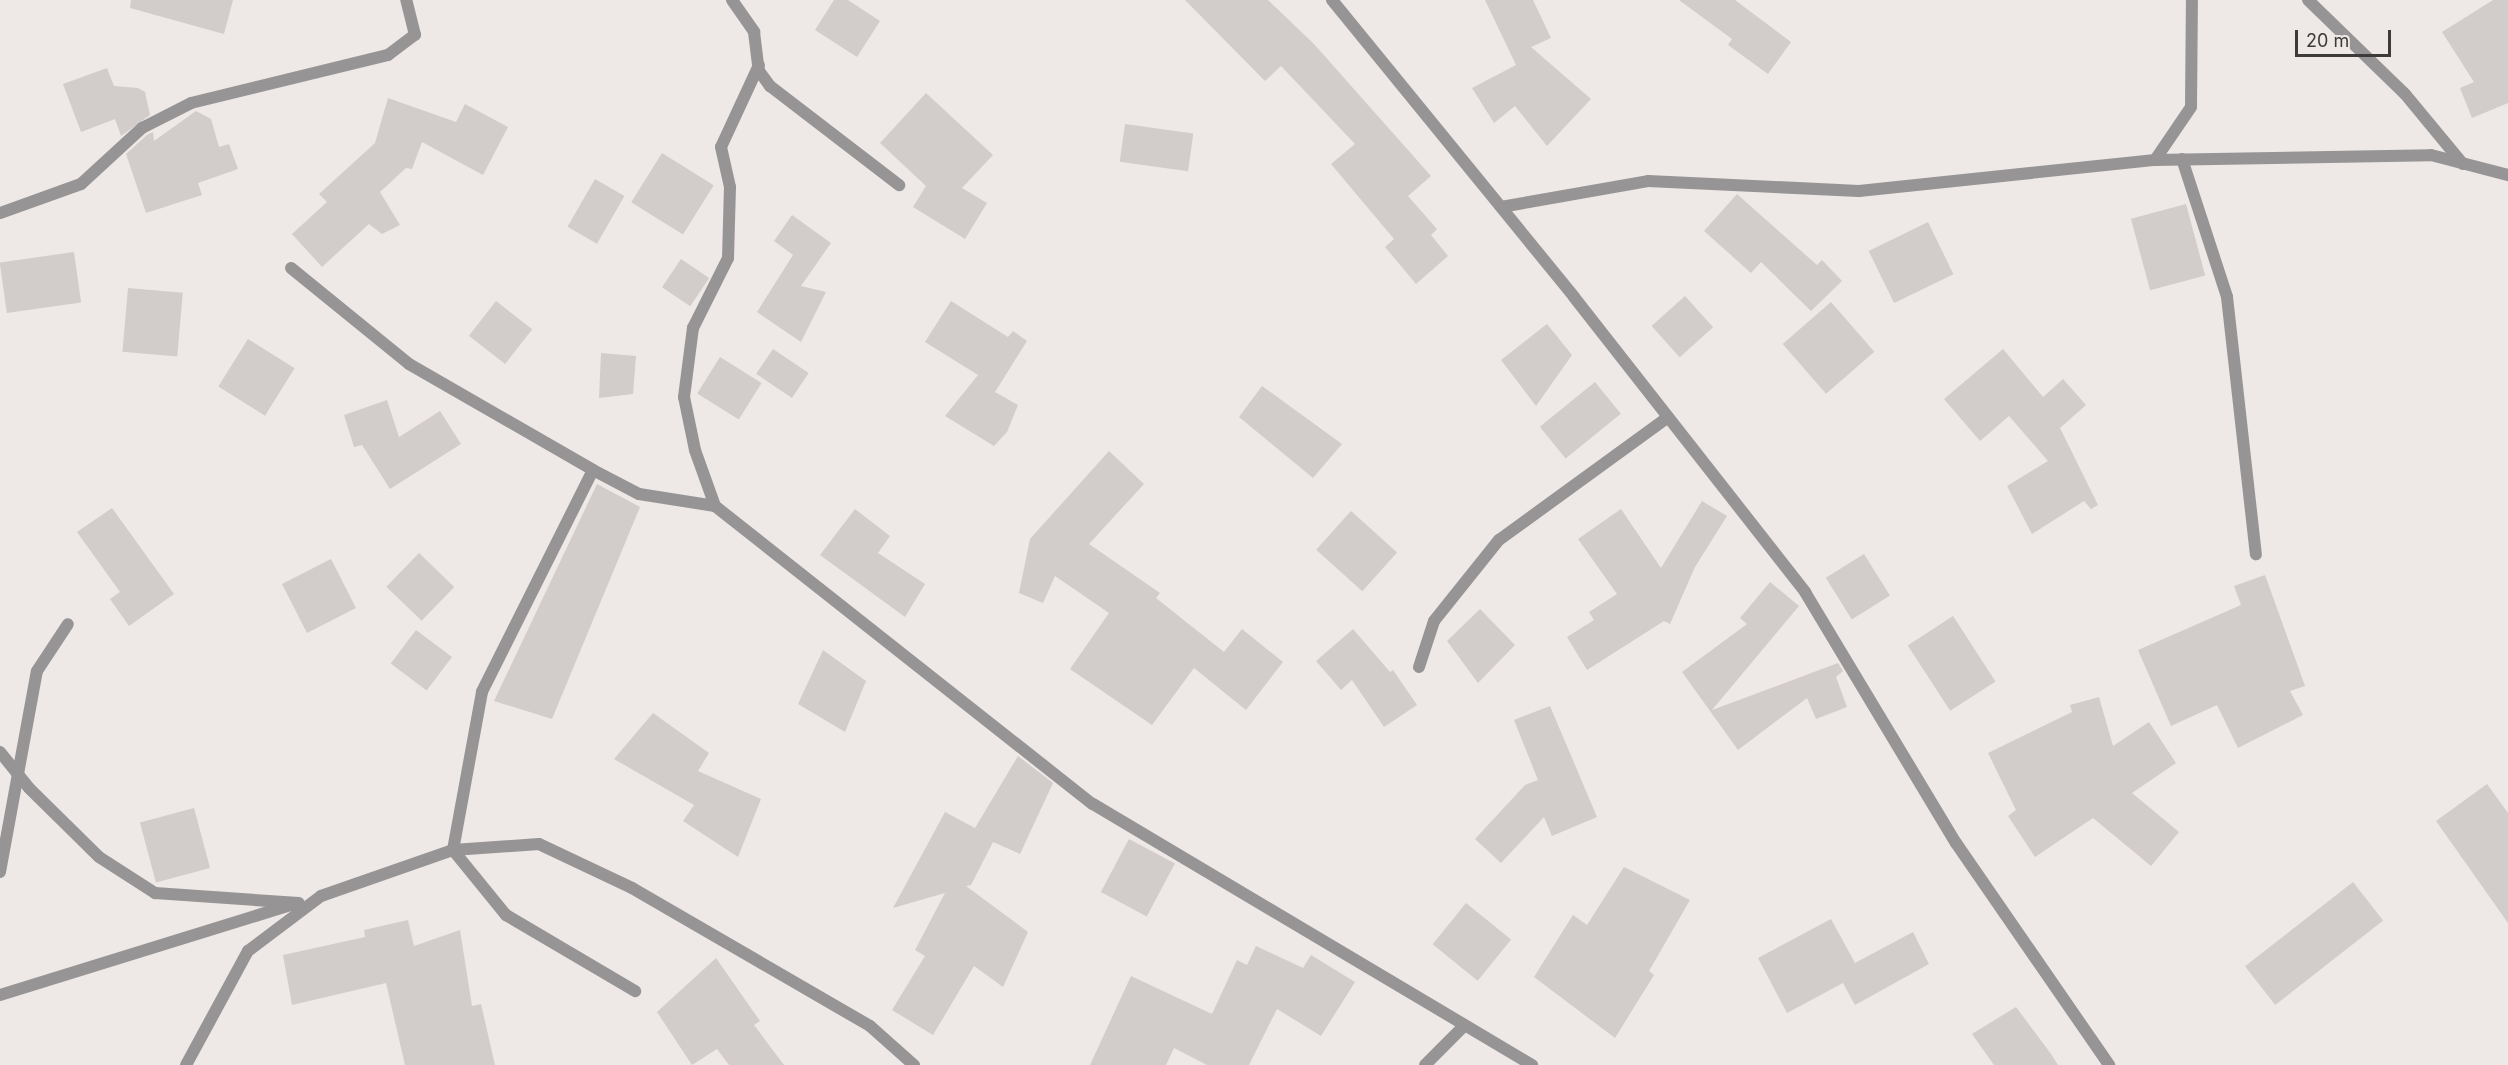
<!DOCTYPE html>
<style>
body{margin:0}
#map{position:relative;width:2508px;height:1065px;overflow:hidden;background:#eee8e7;font-family:Inter,sans-serif}
div>[style]{position:absolute}
.building>*{inset:0;background:#d2cccb;transform-origin:0 0}
.minor>*{height:12px;margin:-6px;padding:0 6px;transform-origin:6px;border-radius:6px;background:#969494}
span{translate:-50% -50%;white-space:nowrap;text-align:center;line-height:1.15;-webkit-text-stroke:6px #eee8e7;paint-order:stroke}
.scale{position:absolute;left:2295px;top:30px;width:96px;height:27px;box-sizing:border-box;border:3px solid #3d3b3a;border-top:0;padding-left:8px;font-size:18px;line-height:21px;white-space:nowrap;color:#3d3b3a;-webkit-text-stroke:4px #eee8e7;paint-order:stroke}
</style>
<div id="map">
<div class="building">
<div style="clip-path:polygon(131px 0,233px 0,224px 34px,130px 8px)"></div>
<div style="clip-path:polygon(834px 0,848px 0,880px 21px,857px 57px,815px 30px)"></div>
<div style="clip-path:polygon(1185px 0,1268px 0,1314px 44px,1431px 176px,1408px 196px,1437px 229px,1431px 235px,1448px 256px,1416px 284px,1385px 247px,1394px 239px,1331px 164px,1355px 144px,1281px 66px,1265px 81px)"></div>
<div style="clip-path:polygon(1485px 0,1533px 0,1551px 38px,1531px 47px,1591px 99px,1547px 146px,1515px 106px,1494px 123px,1472px 88px,1516px 65px)"></div>
<div style="clip-path:polygon(1679px 0,1735px 0,1791px 42px,1768px 74px,1728px 45px,1732px 39px)"></div>
<div style="clip-path:polygon(2493px 0,2508px 0,2508px 103px,2472px 118px,2460px 88px,2474px 82px,2442px 32px)"></div>
<div style="clip-path:polygon(107px 68px,114px 86px,138px 88px,145px 92px,150px 115px,121px 136px,115px 119px,81px 132px,63px 84px)"></div>
<div style="clip-path:polygon(926px 93px,993px 155px,962px 188px,987px 203px,965px 239px,913px 207px,926px 186px,880px 143px)"></div>
<div style="clip-path:polygon(388px 98px,456px 122px,465px 104px,508px 127px,483px 175px,422px 142px,412px 169px,406px 168px,380px 192px,400px 225px,382px 234px,369px 224px,322px 267px,292px 234px,327px 202px,319px 194px,375px 143px)"></div>
<div style="clip-path:polygon(196px 111px,211px 119px,219px 147px,229px 144px,238px 169px,198px 183px,202px 195px,146px 213px,126px 154px,147px 135px,153px 132px,154px 141px)"></div>
<div style="left:1125px;top:124px;width:69px;height:38px;rotate:8deg"></div>
<div style="left:662px;top:153px;width:61px;height:58px;rotate:32deg"></div>
<div style="left:595px;top:179px;width:34px;height:55px;rotate:30deg"></div>
<div style="clip-path:polygon(1737px 194px,1817px 265px,1822px 260px,1842px 281px,1811px 311px,1761px 262px,1751px 273px,1704px 231px)"></div>
<div style="left:2186px;top:204px;width:74px;height:57px;rotate:75deg"></div>
<div style="clip-path:polygon(792px 215px,831px 243px,801px 286px,826px 292px,801px 342px,757px 312px,793px 255px,774px 241px)"></div>
<div style="left:1928px;top:222px;width:58px;height:66px;rotate:64deg"></div>
<div style="left:74px;top:252px;width:51px;height:75px;rotate:82deg"></div>
<div style="left:681px;top:259px;width:34px;height:34px;rotate:34deg"></div>
<div style="left:128px;top:288px;width:55px;height:64px;rotate:5deg"></div>
<div style="left:1685px;top:296px;width:42px;height:45px;rotate:48deg"></div>
<div style="left:496px;top:301px;width:46px;height:44px;rotate:38deg"></div>
<div style="clip-path:polygon(951px 301px,1008px 337px,1013px 331px,1027px 341px,995px 392px,1018px 405px,1007px 432px,994px 446px,945px 416px,978px 375px,925px 342px)"></div>
<div style="left:1831px;top:302px;width:66px;height:64px;rotate:49deg"></div>
<div style="clip-path:polygon(1547px 324px,1572px 355px,1536px 406px,1501px 360px)"></div>
<div style="left:248px;top:339px;width:55px;height:56px;rotate:32deg"></div>
<div style="left:773px;top:349px;width:43px;height:30px;rotate:34deg"></div>
<div style="clip-path:polygon(2003px 349px,2043px 397px,2063px 379px,2086px 405px,2060px 428px,2098px 505px,2091px 509px,2084px 501px,2032px 534px,2007px 486px,2048px 461px,2009px 416px,1980px 441px,1944px 399px)"></div>
<div style="clip-path:polygon(601px 353px,636px 356px,633px 394px,599px 398px)"></div>
<div style="left:720px;top:357px;width:49px;height:43px;rotate:32deg"></div>
<div style="left:1595px;top:382px;width:41px;height:71px;rotate:51deg"></div>
<div style="clip-path:polygon(1262px 386px,1342px 444px,1313px 478px,1239px 417px)"></div>
<div style="clip-path:polygon(387px 400px,399px 437px,440px 411px,461px 444px,390px 489px,362px 445px,354px 447px,344px 415px)"></div>
<div style="clip-path:polygon(1109px 451px,1144px 484px,1089px 544px,1160px 593px,1156px 598px,1224px 652px,1242px 629px,1283px 662px,1246px 710px,1194px 668px,1152px 725px,1070px 669px,1109px 613px,1055px 576px,1043px 603px,1019px 593px,1030px 539px)"></div>
<div style="clip-path:polygon(597px 484px,640px 507px,552px 719px,494px 701px)"></div>
<div style="clip-path:polygon(1702px 501px,1727px 516px,1695px 567px,1670px 624px,1664px 621px,1587px 670px,1567px 637px,1594px 620px,1589px 612px,1617px 594px,1578px 539px,1621px 509px,1661px 568px)"></div>
<div style="clip-path:polygon(112px 508px,174px 594px,129px 626px,110px 599px,120px 592px,77px 532px)"></div>
<div style="clip-path:polygon(855px 509px,890px 536px,878px 553px,925px 584px,905px 617px,820px 555px)"></div>
<div style="left:1351px;top:511px;width:62px;height:52px;rotate:42deg"></div>
<div style="left:419px;top:553px;width:49px;height:47px;rotate:44deg"></div>
<div style="left:1864px;top:554px;width:49px;height:45px;rotate:58deg"></div>
<div style="left:331px;top:559px;width:55px;height:55px;rotate:63deg"></div>
<div style="clip-path:polygon(2265px 575px,2305px 686px,2290px 691px,2303px 715px,2238px 748px,2217px 705px,2171px 726px,2138px 650px,2241px 605px,2234px 586px)"></div>
<div style="clip-path:polygon(1770px 582px,1799px 606px,1712px 710px,1838px 663px,1843px 671px,1836px 677px,1847px 707px,1816px 719px,1807px 698px,1738px 750px,1682px 672px,1747px 624px,1740px 618px)"></div>
<div style="clip-path:polygon(1480px 609px,1515px 645px,1478px 683px,1447px 641px)"></div>
<div style="left:1953px;top:616px;width:78px;height:54px;rotate:57deg"></div>
<div style="clip-path:polygon(1353px 629px,1390px 672px,1393px 670px,1417px 705px,1384px 727px,1352px 680px,1341px 690px,1316px 661px)"></div>
<div style="left:416px;top:630px;width:45px;height:42px;rotate:37deg"></div>
<div style="clip-path:polygon(823px 650px,866px 681px,845px 732px,798px 704px)"></div>
<div style="clip-path:polygon(2099px 697px,2113px 746px,2149px 722px,2176px 763px,2132px 793px,2179px 832px,2151px 866px,2093px 818px,2035px 857px,2008px 816px,2016px 810px,1988px 753px,2072px 712px,2070px 705px)"></div>
<div style="clip-path:polygon(1550px 706px,1597px 817px,1552px 836px,1544px 817px,1501px 863px,1475px 839px,1525px 785px,1538px 780px,1514px 720px)"></div>
<div style="clip-path:polygon(653px 713px,709px 753px,698px 771px,761px 799px,738px 857px,683px 821px,694px 805px,614px 759px)"></div>
<div style="clip-path:polygon(1018px 756px,1053px 783px,1020px 854px,993px 842px,971px 885px,966px 886px,1028px 932px,1003px 987px,974px 966px,933px 1035px,892px 1010px,925px 956px,915px 950px,945px 893px,893px 908px,945px 812px,975px 828px)"></div>
<div style="clip-path:polygon(2487px 784px,2508px 813px,2508px 923px,2436px 821px)"></div>
<div style="left:194px;top:808px;width:62px;height:56px;rotate:75deg"></div>
<div style="left:1129px;top:839px;width:52px;height:60px;rotate:28deg"></div>
<div style="clip-path:polygon(1624px 867px,1690px 900px,1649px 971px,1654px 975px,1615px 1038px,1534px 977px,1573px 915px,1587px 925px)"></div>
<div style="left:2353px;top:882px;width:49px;height:137px;rotate:52deg"></div>
<div style="left:1466px;top:903px;width:58px;height:53px;rotate:39deg"></div>
<div style="clip-path:polygon(1831px 919px,1855px 963px,1913px 932px,1929px 964px,1855px 1005px,1843px 983px,1787px 1013px,1758px 958px)"></div>
<div style="clip-path:polygon(408px 920px,414px 946px,460px 930px,472px 1006px,481px 1004px,495px 1065px,405px 1065px,386px 983px,292px 1005px,283px 955px,365px 937px,364px 930px)"></div>
<div style="clip-path:polygon(1256px 946px,1303px 968px,1311px 955px,1355px 982px,1321px 1036px,1277px 1009px,1249px 1065px,1207px 1065px,1174px 1048px,1166px 1065px,1090px 1065px,1131px 976px,1212px 1014px,1237px 960px,1247px 965px)"></div>
<div style="clip-path:polygon(716px 958px,760px 1021px,754px 1025px,784px 1065px,729px 1065px,717px 1049px,692px 1065px,657px 1012px)"></div>
<div style="clip-path:polygon(2016px 1007px,2051px 1054px,2058px 1065px,1994px 1065px,1972px 1034px)"></div>
</div>
<div class="minor">
<div style="left:732px;top:0;width:39px;rotate:55deg"></div>
<div style="left:754px;top:32px;width:39px;rotate:83deg"></div>
<div style="left:759px;top:71px;width:19px;rotate:54deg"></div>
<div style="left:770px;top:86px;width:163px;rotate:37.5deg"></div>
<div style="left:1332px;top:0;width:383px;rotate:50.8deg"></div>
<div style="left:1574px;top:297px;width:375px;rotate:51.9deg"></div>
<div style="left:1805px;top:592px;width:293px;rotate:59deg"></div>
<div style="left:1956px;top:843px;width:270px;rotate:55.4deg"></div>
<div style="left:2308px;top:0;width:135px;rotate:44.1deg"></div>
<div style="left:2405px;top:94px;width:91px;rotate:50.4deg"></div>
<div style="left:2182px;top:159px;width:145px;rotate:71.9deg"></div>
<div style="left:2227px;top:297px;width:259px;rotate:83.6deg"></div>
<div style="left:2155px;top:160px;width:276px;rotate:-1deg"></div>
<div style="left:2431px;top:155px;width:80px;rotate:14.6deg"></div>
<div style="left:1501px;top:207px;width:149px;rotate:-10deg"></div>
<div style="left:1648px;top:181px;width:211px;rotate:2.7deg"></div>
<div style="left:1859px;top:191px;width:298px;rotate:-6deg"></div>
<div style="left:2155px;top:160px;width:64px;rotate:-55.8deg"></div>
<div style="left:2191px;top:107px;width:107px;rotate:-89.5deg"></div>
<div style="left:0;top:213px;width:86px;rotate:-19.7deg"></div>
<div style="left:81px;top:184px;width:83px;rotate:-42.6deg"></div>
<div style="left:142px;top:128px;width:55px;rotate:-27deg"></div>
<div style="left:191px;top:103px;width:203px;rotate:-13.7deg"></div>
<div style="left:388px;top:55px;width:34px;rotate:-37deg"></div>
<div style="left:415px;top:35px;width:36px;rotate:-104deg"></div>
<div style="left:291px;top:268px;width:152px;rotate:39.1deg"></div>
<div style="left:409px;top:364px;width:212px;rotate:29.9deg"></div>
<div style="left:593px;top:470px;width:52px;rotate:27.6deg"></div>
<div style="left:639px;top:494px;width:77px;rotate:9deg"></div>
<div style="left:715px;top:506px;width:481px;rotate:38.3deg"></div>
<div style="left:1093px;top:804px;width:511px;rotate:30.73deg"></div>
<div style="left:593px;top:470px;width:248px;rotate:116.6deg"></div>
<div style="left:482px;top:692px;width:161px;rotate:100.4deg"></div>
<div style="left:453px;top:850px;width:84px;rotate:50.8deg"></div>
<div style="left:506px;top:915px;width:150px;rotate:30.5deg"></div>
<div style="left:715px;top:506px;width:59px;rotate:-109.7deg"></div>
<div style="left:695px;top:450px;width:54px;rotate:-101.7deg"></div>
<div style="left:684px;top:397px;width:70px;rotate:-82.6deg"></div>
<div style="left:693px;top:328px;width:78px;rotate:-63.4deg"></div>
<div style="left:728px;top:258px;width:71px;rotate:-88.4deg"></div>
<div style="left:730px;top:187px;width:41px;rotate:-102.7deg"></div>
<div style="left:721px;top:147px;width:90px;rotate:-65.1deg"></div>
<div style="left:1419px;top:667px;width:48px;rotate:-71.9deg"></div>
<div style="left:1434px;top:621px;width:104px;rotate:-51.3deg"></div>
<div style="left:1499px;top:540px;width:209px;rotate:-36deg"></div>
<div style="left:0;top:752px;width:46px;rotate:51.1deg"></div>
<div style="left:29px;top:788px;width:98px;rotate:44.6deg"></div>
<div style="left:99px;top:857px;width:67px;rotate:32.7deg"></div>
<div style="left:155px;top:893px;width:144px;rotate:4deg"></div>
<div style="left:0;top:872px;width:204px;rotate:-79.6deg"></div>
<div style="left:37px;top:671px;width:56px;rotate:-56.6deg"></div>
<div style="left:0;top:995px;width:305px;rotate:-17.2deg"></div>
<div style="left:186px;top:1065px;width:130px;rotate:-61.5deg"></div>
<div style="left:248px;top:951px;width:91px;rotate:-37deg"></div>
<div style="left:321px;top:896px;width:140px;rotate:-19.2deg"></div>
<div style="left:453px;top:850px;width:86px;rotate:-4deg"></div>
<div style="left:539px;top:844px;width:103px;rotate:25.3deg"></div>
<div style="left:632px;top:888px;width:275px;rotate:30.1deg"></div>
<div style="left:870px;top:1026px;width:59px;rotate:41.6deg"></div>
<div style="left:1425px;top:1065px;width:55px;rotate:-45deg"></div>
</div>
<div class="scale">20 m</div>
</div>
